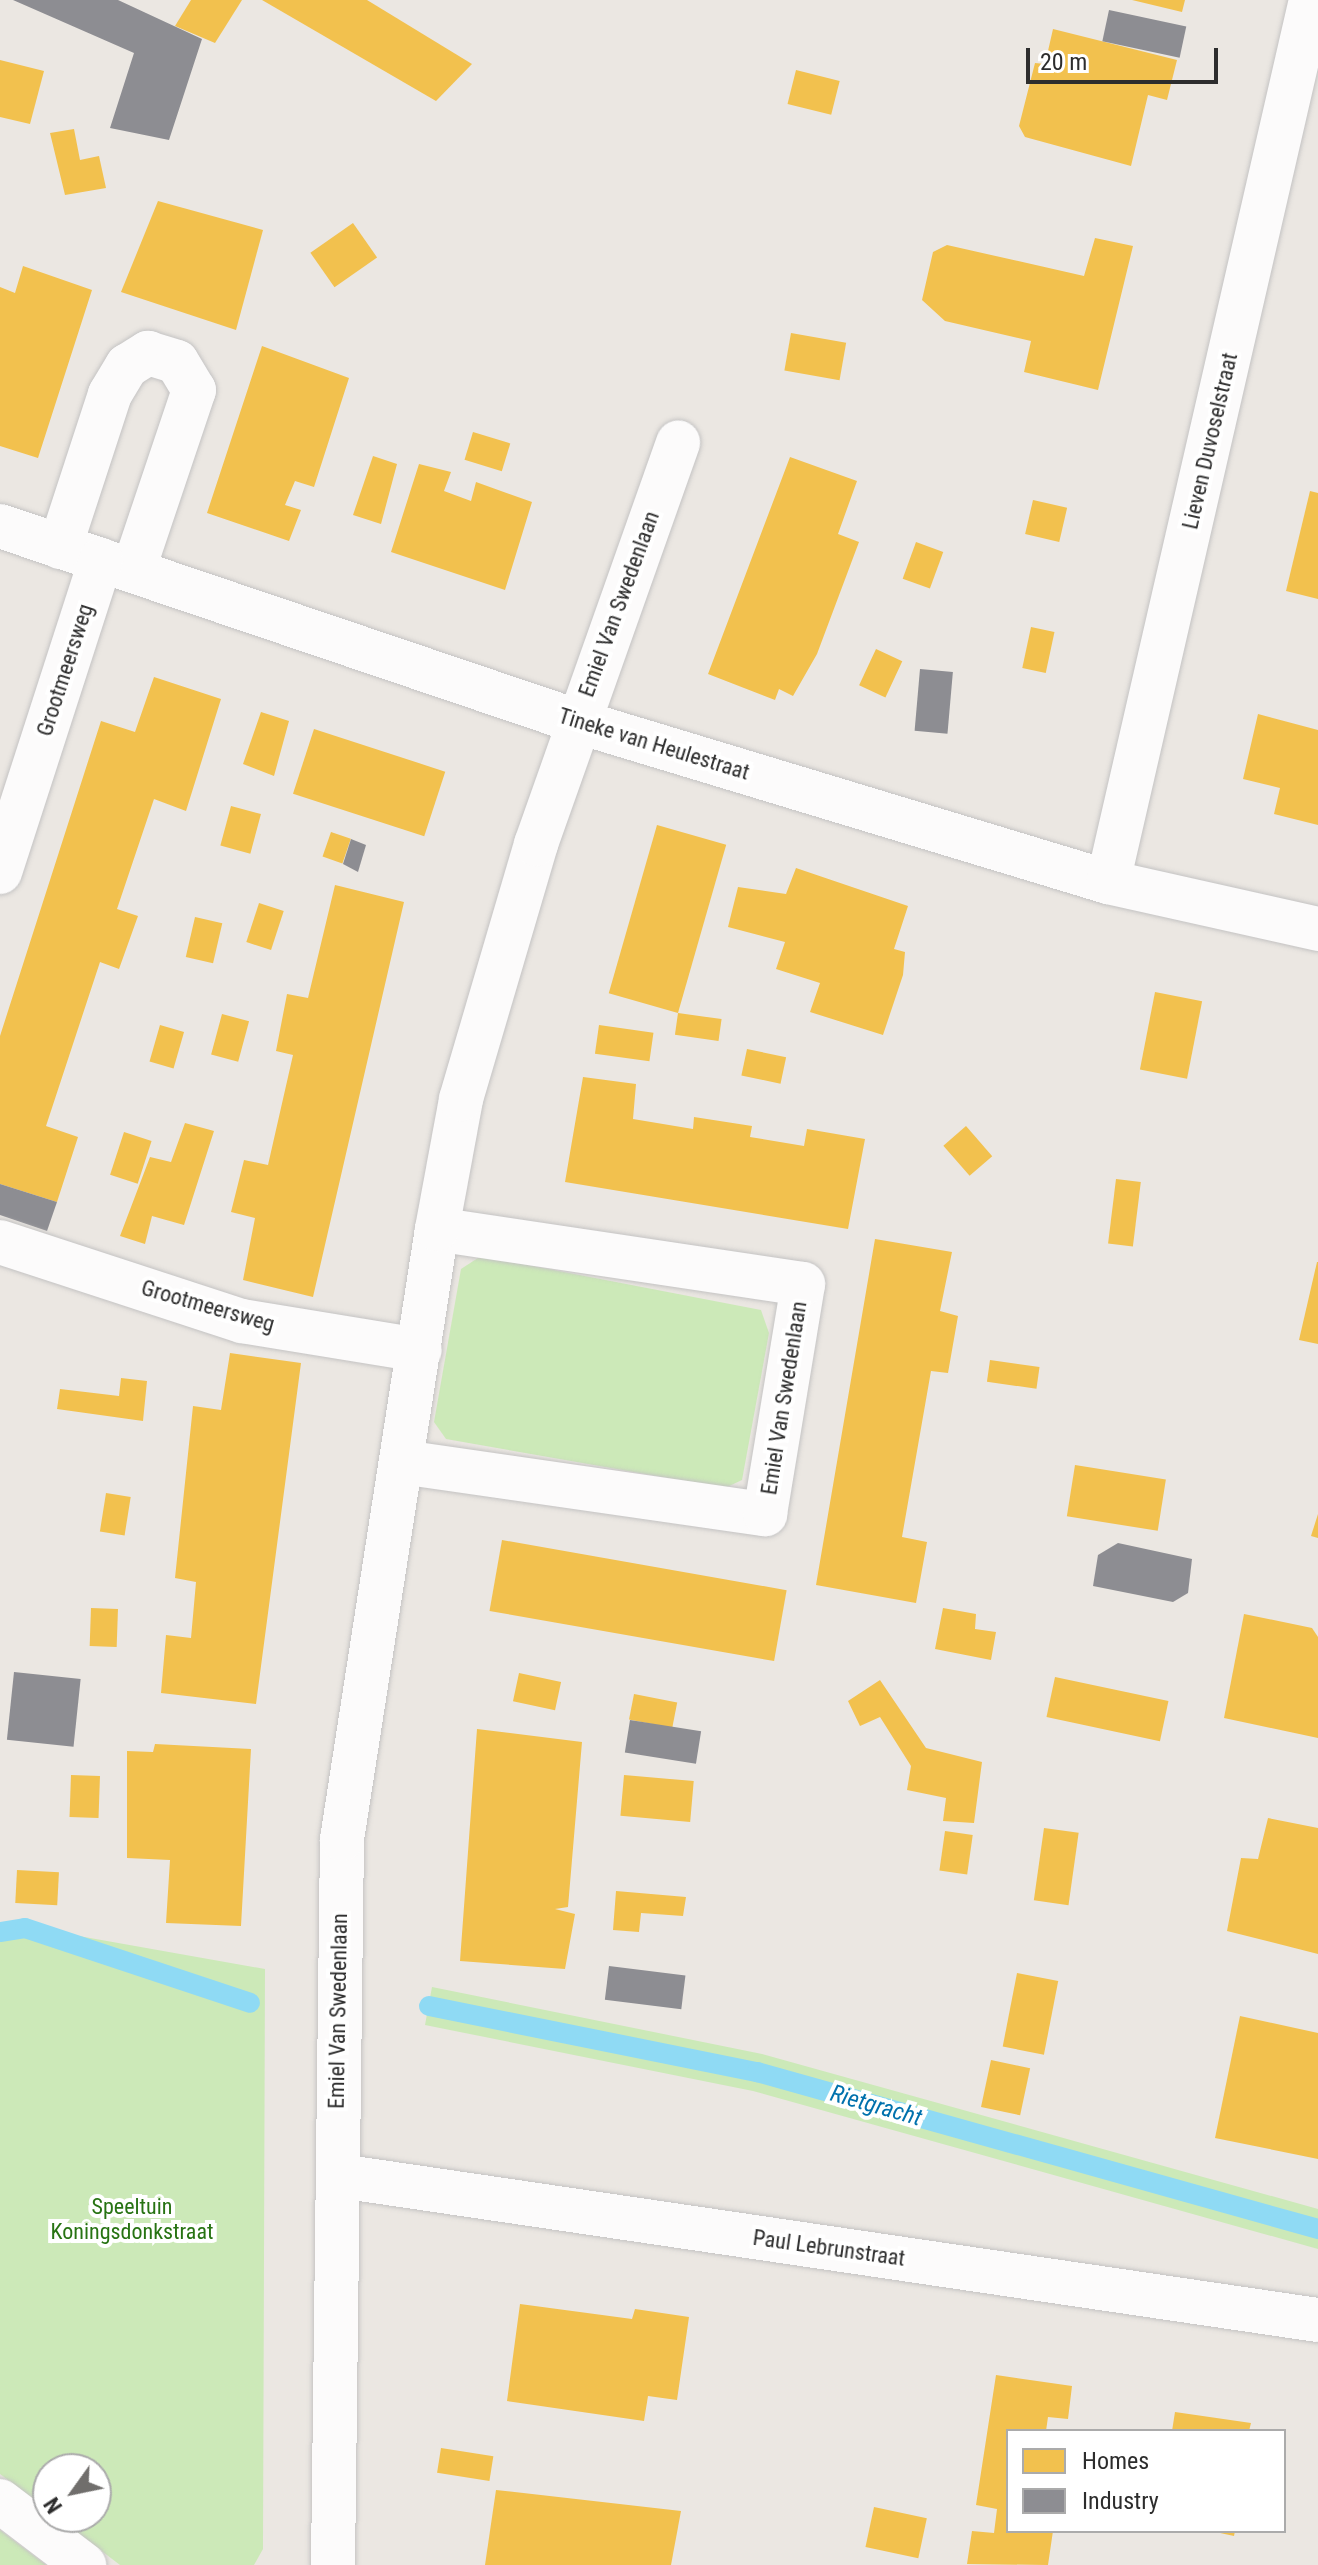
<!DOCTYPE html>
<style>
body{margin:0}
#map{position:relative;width:1318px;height:2565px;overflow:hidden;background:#ebe7e2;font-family:"Roboto Condensed",sans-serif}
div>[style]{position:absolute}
.green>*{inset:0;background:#cce9b8}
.homes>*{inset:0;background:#f2c14e;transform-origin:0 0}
.industry>*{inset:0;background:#8d8d92;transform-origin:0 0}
.stream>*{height:20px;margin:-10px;padding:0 10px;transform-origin:10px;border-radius:10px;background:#8fdaf4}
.roads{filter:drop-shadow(0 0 2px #c4c3c3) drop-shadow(0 0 2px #c4c3c3)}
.minor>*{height:44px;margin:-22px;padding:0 22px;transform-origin:22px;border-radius:22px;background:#fcfbfb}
span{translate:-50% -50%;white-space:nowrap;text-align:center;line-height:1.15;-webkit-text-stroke:8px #fff;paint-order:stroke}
.street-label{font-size:22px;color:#2d2d2d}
.park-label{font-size:22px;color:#277313}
.water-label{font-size:24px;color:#0071ad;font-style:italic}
.legend{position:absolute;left:1006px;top:2429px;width:280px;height:104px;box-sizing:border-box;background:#fff;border:2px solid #ababab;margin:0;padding:10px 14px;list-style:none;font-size:24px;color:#2d2d2d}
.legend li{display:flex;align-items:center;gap:16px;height:40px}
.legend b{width:40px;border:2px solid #ababab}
.north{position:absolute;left:32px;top:2453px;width:80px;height:80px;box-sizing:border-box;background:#fff;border:2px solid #ababab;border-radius:50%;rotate:237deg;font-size:22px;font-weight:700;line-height:32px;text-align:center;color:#2d2d2d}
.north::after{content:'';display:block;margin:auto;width:28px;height:36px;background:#706e6c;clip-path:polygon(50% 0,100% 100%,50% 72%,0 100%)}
.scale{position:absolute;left:1026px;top:48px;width:192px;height:36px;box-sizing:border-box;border:4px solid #2d2d2d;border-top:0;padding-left:10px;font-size:24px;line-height:28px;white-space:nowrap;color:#2d2d2d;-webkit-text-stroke:6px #fff;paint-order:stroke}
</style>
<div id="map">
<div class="green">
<div style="clip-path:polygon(481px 1256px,761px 1310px,769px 1333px,742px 1480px,725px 1488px,446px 1439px,434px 1422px,461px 1269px)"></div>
<div style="clip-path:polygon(0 1932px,62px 1933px,265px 1969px,263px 2549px,254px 2565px,120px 2565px,57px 2517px,96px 2517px,96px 2469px,48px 2469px,48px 2510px,0 2474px)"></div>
<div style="clip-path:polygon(432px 1987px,762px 2054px,1318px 2209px,1318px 2249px,753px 2091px,425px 2025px)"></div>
<div style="clip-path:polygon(0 2530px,46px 2565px,0 2565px)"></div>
</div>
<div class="homes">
<div style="clip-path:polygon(191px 0,242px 0,215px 43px,175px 26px)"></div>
<div style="clip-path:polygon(262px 0,367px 0,472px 64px,436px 101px)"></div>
<div style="clip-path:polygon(1132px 0,1185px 0,1182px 12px)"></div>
<div style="clip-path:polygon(1053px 29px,1177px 60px,1167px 100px,1148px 95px,1131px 166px,1025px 137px,1019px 126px,1035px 63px,1045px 64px)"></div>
<div style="clip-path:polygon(0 60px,44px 71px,30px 124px,0 117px)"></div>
<div style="left:796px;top:70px;width:45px;height:35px;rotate:14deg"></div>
<div style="clip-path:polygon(74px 129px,80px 160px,99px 156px,106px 188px,65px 195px,50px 133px)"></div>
<div style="clip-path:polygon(158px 201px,263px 230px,236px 330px,121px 292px)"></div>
<div style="left:353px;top:223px;width:42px;height:52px;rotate:55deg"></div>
<div style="clip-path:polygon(1095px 238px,1133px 246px,1098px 390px,1024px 372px,1031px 341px,945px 321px,922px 300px,933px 252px,947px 245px,1084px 276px)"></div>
<div style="clip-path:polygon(23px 266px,92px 290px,38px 458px,0 446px,0 287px,15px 293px)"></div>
<div style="left:791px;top:333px;width:56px;height:38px;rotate:10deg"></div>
<div style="clip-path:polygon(262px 346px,349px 378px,314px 487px,295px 481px,285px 505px,301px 510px,289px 541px,207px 513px)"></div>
<div style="left:473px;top:432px;width:39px;height:29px;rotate:17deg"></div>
<div style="clip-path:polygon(373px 456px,397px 464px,381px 524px,353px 515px)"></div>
<div style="clip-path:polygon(790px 457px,857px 481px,838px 534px,859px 542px,817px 654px,793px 696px,779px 689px,775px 700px,708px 674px)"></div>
<div style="clip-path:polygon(419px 464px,451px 472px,444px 491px,471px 501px,476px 482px,532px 502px,505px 590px,391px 552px)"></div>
<div style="clip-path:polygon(1310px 491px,1318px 493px,1318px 599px,1286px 591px)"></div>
<div style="left:1033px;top:500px;width:35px;height:35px;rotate:13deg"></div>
<div style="left:916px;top:542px;width:29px;height:39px;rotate:20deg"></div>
<div style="left:1031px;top:627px;width:24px;height:42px;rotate:12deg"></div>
<div style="left:876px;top:649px;width:29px;height:40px;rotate:25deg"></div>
<div style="clip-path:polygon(154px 677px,221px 699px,186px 811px,154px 799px,117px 909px,138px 916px,119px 969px,100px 962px,46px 1126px,78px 1137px,57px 1202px,0 1184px,0 1036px,101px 721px,135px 732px)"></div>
<div style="clip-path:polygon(261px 712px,289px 721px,274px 776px,243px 764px)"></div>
<div style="clip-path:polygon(1258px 714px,1318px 730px,1318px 825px,1274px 814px,1280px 788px,1243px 779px)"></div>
<div style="left:314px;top:729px;width:138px;height:68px;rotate:18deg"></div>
<div style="left:231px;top:806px;width:31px;height:41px;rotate:15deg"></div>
<div style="left:657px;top:825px;width:72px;height:175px;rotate:16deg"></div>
<div style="left:331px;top:832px;width:21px;height:26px;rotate:19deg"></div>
<div style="clip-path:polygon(796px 868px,908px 906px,894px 949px,905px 952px,903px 975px,883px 1035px,810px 1012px,820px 983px,776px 969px,785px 942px,728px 927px,738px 887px,786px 894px)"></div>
<div style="clip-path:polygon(335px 885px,404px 902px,313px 1297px,243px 1280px,255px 1218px,231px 1212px,244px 1160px,268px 1165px,293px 1055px,276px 1051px,287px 994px,308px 998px)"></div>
<div style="left:259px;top:903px;width:26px;height:41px;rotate:18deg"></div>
<div style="left:195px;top:917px;width:28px;height:41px;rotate:13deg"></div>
<div style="left:1155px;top:992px;width:48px;height:79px;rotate:11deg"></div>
<div style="left:678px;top:1013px;width:44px;height:22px;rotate:8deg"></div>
<div style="left:222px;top:1014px;width:28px;height:42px;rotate:15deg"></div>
<div style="left:160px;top:1025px;width:25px;height:38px;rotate:16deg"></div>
<div style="left:599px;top:1025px;width:55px;height:29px;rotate:8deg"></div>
<div style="left:747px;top:1049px;width:40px;height:27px;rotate:12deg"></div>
<div style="clip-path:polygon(583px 1077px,636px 1084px,633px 1119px,693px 1129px,694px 1117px,752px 1126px,750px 1137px,804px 1146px,807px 1129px,865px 1139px,848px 1229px,565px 1182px)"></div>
<div style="clip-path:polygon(185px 1123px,214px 1131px,184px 1225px,152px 1216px,145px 1244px,120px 1236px,150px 1157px,171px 1162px)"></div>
<div style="left:966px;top:1126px;width:40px;height:30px;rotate:49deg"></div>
<div style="left:124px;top:1132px;width:29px;height:45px;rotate:18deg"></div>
<div style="left:1116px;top:1179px;width:25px;height:65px;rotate:7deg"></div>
<div style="clip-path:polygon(875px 1239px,952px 1252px,940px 1311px,958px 1316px,948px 1373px,931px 1371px,902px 1537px,927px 1542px,916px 1603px,816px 1585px)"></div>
<div style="clip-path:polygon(1317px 1262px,1318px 1262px,1318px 1344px,1299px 1340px)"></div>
<div style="clip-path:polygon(230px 1353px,301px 1363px,256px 1704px,161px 1693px,166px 1635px,191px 1638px,196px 1582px,175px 1578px,193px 1406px,221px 1410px)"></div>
<div style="left:990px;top:1360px;width:50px;height:22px;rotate:8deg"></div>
<div style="clip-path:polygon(121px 1378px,147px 1381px,143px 1421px,57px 1409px,60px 1389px,119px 1396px)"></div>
<div style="left:1075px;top:1465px;width:92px;height:52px;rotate:9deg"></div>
<div style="left:106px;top:1493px;width:25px;height:39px;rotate:9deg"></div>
<div style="clip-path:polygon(1318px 1514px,1318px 1538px,1311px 1536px)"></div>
<div style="left:502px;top:1540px;width:289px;height:72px;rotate:10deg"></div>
<div style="left:91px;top:1608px;width:27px;height:38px;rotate:2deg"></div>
<div style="clip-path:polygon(943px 1608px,976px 1614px,975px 1629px,996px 1632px,991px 1660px,935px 1649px)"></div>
<div style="clip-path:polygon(1244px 1614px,1312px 1628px,1318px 1637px,1318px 1738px,1224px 1718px)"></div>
<div style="left:519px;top:1673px;width:43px;height:29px;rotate:12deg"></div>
<div style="left:1055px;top:1677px;width:116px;height:41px;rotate:12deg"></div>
<div style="clip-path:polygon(880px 1680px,926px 1748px,982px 1762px,974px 1823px,943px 1821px,946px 1798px,907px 1790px,911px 1766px,880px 1717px,860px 1726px,848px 1701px)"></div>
<div style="left:634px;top:1694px;width:44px;height:26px;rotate:11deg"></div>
<div style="clip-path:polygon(477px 1729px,582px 1742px,568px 1907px,555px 1909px,575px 1914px,565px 1969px,460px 1961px)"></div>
<div style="clip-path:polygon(155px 1744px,251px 1749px,241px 1926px,166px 1923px,170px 1860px,127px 1858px,127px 1751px,153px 1752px)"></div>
<div style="left:71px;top:1775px;width:29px;height:42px;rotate:2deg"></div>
<div style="left:624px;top:1775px;width:70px;height:41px;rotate:5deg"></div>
<div style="clip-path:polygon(1268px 1818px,1318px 1828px,1318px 1954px,1227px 1931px,1241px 1858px,1258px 1859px)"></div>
<div style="left:1044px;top:1828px;width:35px;height:73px;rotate:8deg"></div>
<div style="left:945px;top:1831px;width:28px;height:40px;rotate:8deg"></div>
<div style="left:17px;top:1870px;width:42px;height:33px;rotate:3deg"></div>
<div style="clip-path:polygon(616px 1891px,686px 1897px,683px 1916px,641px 1913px,639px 1932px,613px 1930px)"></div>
<div style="left:1017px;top:1973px;width:42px;height:75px;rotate:11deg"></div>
<div style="clip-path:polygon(1240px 2016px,1318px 2033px,1318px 2159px,1215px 2138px)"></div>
<div style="left:991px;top:2060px;width:40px;height:48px;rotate:12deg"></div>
<div style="clip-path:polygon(520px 2304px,632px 2319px,635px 2309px,689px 2317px,677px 2400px,648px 2396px,644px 2421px,507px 2401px)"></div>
<div style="clip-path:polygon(996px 2375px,1072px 2386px,1068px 2419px,1048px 2417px,1046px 2431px,1008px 2431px,1008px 2531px,1053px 2531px,1048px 2565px,967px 2564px,972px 2531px,994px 2533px,997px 2509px,976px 2505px)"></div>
<div style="clip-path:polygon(1175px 2412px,1251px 2423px,1249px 2431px,1172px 2431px)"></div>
<div style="left:441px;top:2448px;width:53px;height:25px;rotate:9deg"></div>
<div style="clip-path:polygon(496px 2490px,681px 2511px,671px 2565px,485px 2565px)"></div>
<div style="left:874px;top:2507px;width:54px;height:41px;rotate:12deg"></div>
<div style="clip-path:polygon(1211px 2531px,1235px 2531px,1234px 2536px)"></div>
</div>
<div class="industry">
<div style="clip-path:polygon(13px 0,118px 0,202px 39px,169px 140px,110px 128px,134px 53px)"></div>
<div style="left:1109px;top:10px;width:79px;height:32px;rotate:12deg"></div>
<div style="left:920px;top:669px;width:33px;height:62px;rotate:5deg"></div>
<div style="clip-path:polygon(351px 839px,366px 845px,358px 872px,343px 864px)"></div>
<div style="clip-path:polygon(0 1184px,57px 1202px,47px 1231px,0 1215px)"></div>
<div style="clip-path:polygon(1118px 1543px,1192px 1559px,1188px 1593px,1173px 1602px,1093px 1586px,1098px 1555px)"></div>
<div style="left:14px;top:1672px;width:67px;height:68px;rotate:6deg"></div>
<div style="left:630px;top:1720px;width:72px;height:33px;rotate:9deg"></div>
<div style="left:609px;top:1966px;width:77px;height:34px;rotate:7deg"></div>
</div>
<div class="stream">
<div style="left:0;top:1932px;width:25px;rotate:-9deg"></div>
<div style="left:25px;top:1928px;width:237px;rotate:18.4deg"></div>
<div style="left:429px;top:2006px;width:335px;rotate:11.4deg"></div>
<div style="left:757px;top:2072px;width:583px;rotate:15.63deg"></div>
</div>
<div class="roads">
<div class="minor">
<div style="left:0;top:526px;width:608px;rotate:18.7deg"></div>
<div style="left:576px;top:721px;width:556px;rotate:16.84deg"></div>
<div style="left:1108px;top:882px;width:215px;rotate:12.6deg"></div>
<div style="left:60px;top:547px;width:161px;rotate:-71.9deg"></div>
<div style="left:110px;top:394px;width:33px;rotate:-59deg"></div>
<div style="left:127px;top:366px;width:25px;rotate:-32deg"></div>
<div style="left:148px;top:353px;width:30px;rotate:17deg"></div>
<div style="left:177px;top:362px;width:33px;rotate:59deg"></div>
<div style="left:194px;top:390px;width:191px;rotate:108.6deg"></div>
<div style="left:0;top:872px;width:328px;rotate:-72.1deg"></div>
<div style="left:1108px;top:882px;width:905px;rotate:-77.04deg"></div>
<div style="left:0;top:1242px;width:255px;rotate:18.1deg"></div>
<div style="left:242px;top:1321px;width:180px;rotate:9.3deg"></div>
<div style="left:402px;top:1462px;width:367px;rotate:8.2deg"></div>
<div style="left:765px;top:1514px;width:233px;rotate:-80.6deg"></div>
<div style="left:803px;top:1284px;width:370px;rotate:-171.5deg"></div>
<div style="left:340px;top:2176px;width:989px;rotate:8.38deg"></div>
<div style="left:0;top:2501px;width:106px;rotate:37.3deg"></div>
<div style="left:333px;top:2565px;width:726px;rotate:-89.29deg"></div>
<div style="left:342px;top:1839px;width:617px;rotate:-81.15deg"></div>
<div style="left:437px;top:1229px;width:132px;rotate:-79.5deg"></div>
<div style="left:461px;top:1099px;width:266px;rotate:-73.6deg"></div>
<div style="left:536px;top:844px;width:426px;rotate:-70.5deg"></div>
</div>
</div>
<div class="street-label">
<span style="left:1210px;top:441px;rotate:-77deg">Lieven Duvoselstraat</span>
<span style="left:619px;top:604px;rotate:-70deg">Emiel Van Swedenlaan</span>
<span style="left:65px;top:670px;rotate:-72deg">Grootmeersweg</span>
<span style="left:654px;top:744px;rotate:17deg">Tineke van Heulestraat</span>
<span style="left:208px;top:1306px;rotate:16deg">Grootmeersweg</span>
<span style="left:784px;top:1398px;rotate:-81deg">Emiel Van Swedenlaan</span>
<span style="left:338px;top:2011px;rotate:-89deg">Emiel Van Swedenlaan</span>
<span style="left:829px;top:2248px;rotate:8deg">Paul Lebrunstraat</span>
</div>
<div class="park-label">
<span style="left:132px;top:2219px">Speeltuin<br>Koningsdonkstraat</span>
</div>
<div class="water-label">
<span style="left:876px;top:2106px;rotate:16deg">Rietgracht</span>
</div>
<ul class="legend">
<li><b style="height:22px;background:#f2c14e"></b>Homes</li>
<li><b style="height:22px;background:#8d8d92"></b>Industry</li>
</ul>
<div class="north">N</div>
<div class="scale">20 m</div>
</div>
